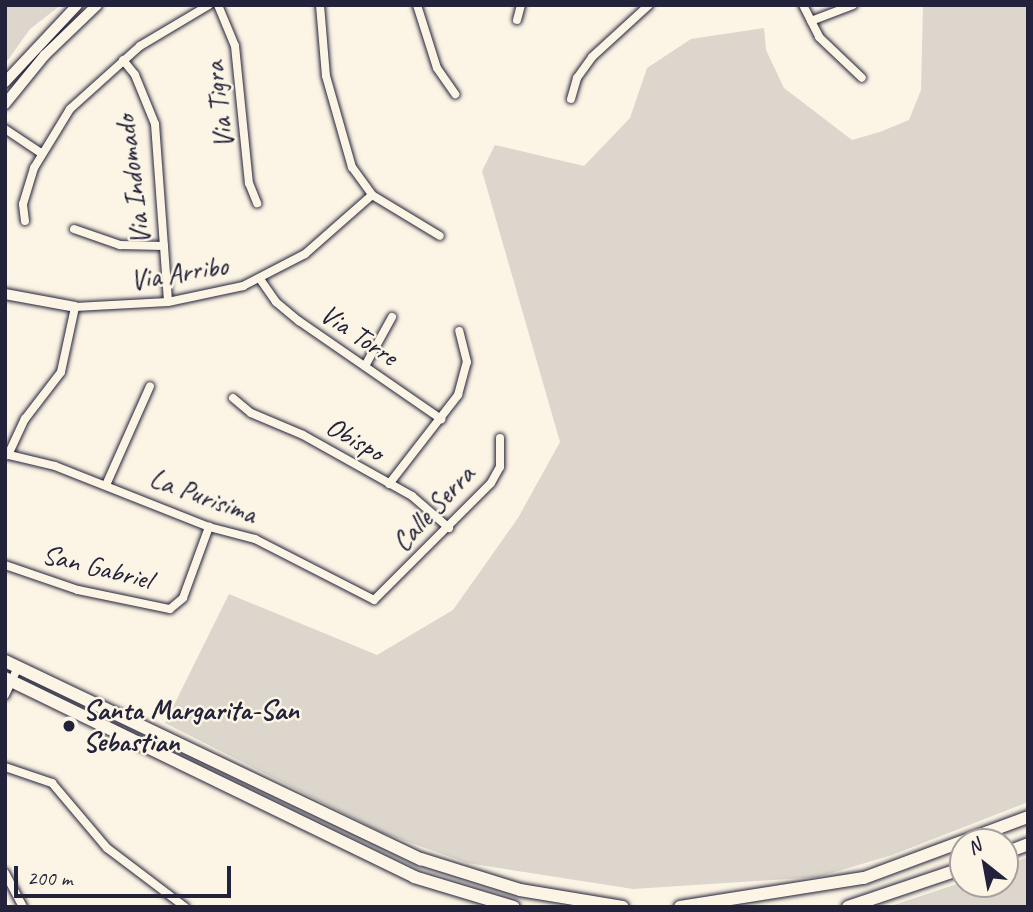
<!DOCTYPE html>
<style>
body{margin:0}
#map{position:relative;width:1033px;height:912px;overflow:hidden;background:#fcf5e5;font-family:Caveat,sans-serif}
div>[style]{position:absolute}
.green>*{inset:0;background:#dcd6cc}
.roads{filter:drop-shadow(0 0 2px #22223b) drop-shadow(0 0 2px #22223b)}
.minor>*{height:8px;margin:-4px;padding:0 4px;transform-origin:4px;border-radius:4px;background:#fcf5e5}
.tertiary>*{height:10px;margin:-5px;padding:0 5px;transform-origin:5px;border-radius:5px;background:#fcf5e5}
.secondary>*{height:10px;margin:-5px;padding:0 5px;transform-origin:5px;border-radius:5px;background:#fcf5e5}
.primary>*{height:12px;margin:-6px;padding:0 6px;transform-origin:6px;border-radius:6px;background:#fcf5e5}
.dots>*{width:19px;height:19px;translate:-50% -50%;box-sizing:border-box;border:4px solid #fcf5e5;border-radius:50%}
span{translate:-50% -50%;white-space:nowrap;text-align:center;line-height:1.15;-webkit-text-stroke:5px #fcf5e5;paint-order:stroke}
.street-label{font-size:28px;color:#22223b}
.poi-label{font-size:28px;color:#22223b;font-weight:700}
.left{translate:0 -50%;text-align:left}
.frame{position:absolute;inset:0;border:7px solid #22223b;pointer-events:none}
.north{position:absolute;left:949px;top:828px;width:70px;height:70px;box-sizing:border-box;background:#fcf5e5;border:2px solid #a5a1a1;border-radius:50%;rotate:329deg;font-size:19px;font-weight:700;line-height:28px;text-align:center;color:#22223b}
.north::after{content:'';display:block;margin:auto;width:24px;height:32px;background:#22223b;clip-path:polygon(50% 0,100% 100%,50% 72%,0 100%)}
.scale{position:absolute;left:14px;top:866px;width:217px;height:32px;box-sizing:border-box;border:4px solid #22223b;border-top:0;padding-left:9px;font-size:21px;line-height:24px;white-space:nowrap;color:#22223b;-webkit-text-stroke:5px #fcf5e5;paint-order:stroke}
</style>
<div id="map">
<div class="green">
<div style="clip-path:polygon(5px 5px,61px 5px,30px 29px,5px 64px)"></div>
<div style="clip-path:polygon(923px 5px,1028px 5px,1028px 802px,892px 855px,818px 877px,633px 889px,467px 863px,383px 833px,165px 723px,229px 594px,377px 655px,453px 610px,518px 518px,560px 442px,482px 171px,495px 145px,584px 166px,630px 118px,647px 68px,691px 39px,764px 28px,766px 50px,784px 88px,852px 140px,880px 132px,909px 120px,921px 90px)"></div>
<div style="clip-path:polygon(1028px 857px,1028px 907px,888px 907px,963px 882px,1005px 884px,1005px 866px)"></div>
</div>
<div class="roads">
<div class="minor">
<div style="left:218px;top:5px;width:44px;rotate:67.5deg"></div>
<div style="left:235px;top:46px;width:138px;rotate:84.2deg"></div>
<div style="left:249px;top:183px;width:22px;rotate:68deg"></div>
<div style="left:320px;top:5px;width:71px;rotate:85.2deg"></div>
<div style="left:326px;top:76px;width:95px;rotate:74.1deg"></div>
<div style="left:352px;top:167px;width:34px;rotate:54deg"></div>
<div style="left:372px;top:195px;width:79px;rotate:31.1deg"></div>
<div style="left:417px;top:5px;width:66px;rotate:72.4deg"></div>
<div style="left:437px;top:68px;width:32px;rotate:55deg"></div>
<div style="left:803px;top:5px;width:36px;rotate:63deg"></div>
<div style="left:819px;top:37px;width:59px;rotate:43.6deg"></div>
<div style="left:517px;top:20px;width:16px;rotate:-75deg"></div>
<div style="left:811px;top:21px;width:45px;rotate:-20.9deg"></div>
<div style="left:123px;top:60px;width:19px;rotate:51deg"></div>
<div style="left:135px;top:75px;width:53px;rotate:67.8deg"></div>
<div style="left:155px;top:124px;width:178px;rotate:85.8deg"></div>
<div style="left:571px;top:99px;width:22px;rotate:-74deg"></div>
<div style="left:577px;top:78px;width:26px;rotate:-54deg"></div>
<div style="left:592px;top:57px;width:77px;rotate:-42.4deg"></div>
<div style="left:5px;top:129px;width:43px;rotate:33.7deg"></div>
<div style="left:25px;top:221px;width:17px;rotate:-97deg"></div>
<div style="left:23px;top:204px;width:38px;rotate:-73deg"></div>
<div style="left:34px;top:168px;width:69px;rotate:-58.6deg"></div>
<div style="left:70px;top:109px;width:94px;rotate:-42deg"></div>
<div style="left:140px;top:46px;width:80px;rotate:-30.7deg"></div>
<div style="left:74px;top:229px;width:49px;rotate:19.2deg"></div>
<div style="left:120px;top:245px;width:44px;rotate:1.3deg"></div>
<div style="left:260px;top:279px;width:28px;rotate:55deg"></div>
<div style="left:276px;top:302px;width:30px;rotate:40deg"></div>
<div style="left:299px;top:321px;width:173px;rotate:34.6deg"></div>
<div style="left:365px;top:366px;width:56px;rotate:-61.1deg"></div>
<div style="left:233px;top:398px;width:23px;rotate:40deg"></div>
<div style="left:251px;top:413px;width:56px;rotate:22.9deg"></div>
<div style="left:303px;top:435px;width:125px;rotate:29.2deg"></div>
<div style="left:412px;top:496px;width:49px;rotate:40.9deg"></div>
<div style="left:5px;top:454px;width:51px;rotate:13.5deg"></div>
<div style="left:55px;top:466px;width:166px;rotate:21.6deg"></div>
<div style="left:209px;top:527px;width:48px;rotate:14.6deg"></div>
<div style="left:255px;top:539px;width:134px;rotate:27.1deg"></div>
<div style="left:374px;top:600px;width:165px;rotate:-45deg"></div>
<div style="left:491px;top:483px;width:18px;rotate:-61deg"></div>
<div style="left:500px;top:467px;width:29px;rotate:-90deg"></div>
<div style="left:8px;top:455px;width:40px;rotate:-65deg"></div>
<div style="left:25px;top:419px;width:59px;rotate:-52.5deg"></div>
<div style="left:61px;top:372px;width:66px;rotate:-77.8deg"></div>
<div style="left:75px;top:307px;width:93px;rotate:-3.1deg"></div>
<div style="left:168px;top:302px;width:77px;rotate:-12deg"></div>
<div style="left:243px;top:286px;width:70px;rotate:-27.3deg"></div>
<div style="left:305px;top:254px;width:89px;rotate:-41.4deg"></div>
<div style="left:389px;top:484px;width:113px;rotate:-52.2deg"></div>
<div style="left:458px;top:395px;width:34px;rotate:-75deg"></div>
<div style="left:467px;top:362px;width:32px;rotate:-104deg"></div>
<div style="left:106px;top:485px;width:108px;rotate:-66deg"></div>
<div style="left:5px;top:565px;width:77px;rotate:18.9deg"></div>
<div style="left:78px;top:590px;width:94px;rotate:11.7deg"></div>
<div style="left:170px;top:609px;width:17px;rotate:-40deg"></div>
<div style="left:183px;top:598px;width:76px;rotate:-69.9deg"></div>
<div style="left:5px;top:695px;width:31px;rotate:-65deg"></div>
<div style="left:5px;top:767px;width:50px;rotate:18.8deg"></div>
<div style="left:52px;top:783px;width:85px;rotate:49.8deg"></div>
<div style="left:107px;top:848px;width:98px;rotate:37.1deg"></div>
<div style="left:5px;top:873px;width:38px;rotate:62deg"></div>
</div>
<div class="tertiary">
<div style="left:5px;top:294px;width:71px;rotate:10.5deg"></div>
</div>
<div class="secondary">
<div style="left:5px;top:82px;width:105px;rotate:-46.9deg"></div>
<div style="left:5px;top:104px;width:63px;rotate:-50.8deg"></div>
<div style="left:45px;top:55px;width:72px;rotate:-43.9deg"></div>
</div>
<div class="primary">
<div style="left:5px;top:661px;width:461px;rotate:25.5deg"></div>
<div style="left:421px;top:859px;width:104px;rotate:17.4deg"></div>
<div style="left:520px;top:890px;width:104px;rotate:9.4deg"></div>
<div style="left:5px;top:678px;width:455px;rotate:25.9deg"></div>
<div style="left:414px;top:877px;width:104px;rotate:16.7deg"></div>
<div style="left:1005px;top:853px;width:25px;rotate:-21deg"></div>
<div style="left:680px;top:907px;width:186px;rotate:-9deg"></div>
<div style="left:864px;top:878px;width:175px;rotate:-20.4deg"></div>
<div style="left:848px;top:907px;width:121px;rotate:-18.7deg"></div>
</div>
</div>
<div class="dots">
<div style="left:69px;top:726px;background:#22223b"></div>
</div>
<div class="street-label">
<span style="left:219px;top:105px;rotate:-97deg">Via Tigra</span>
<span style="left:133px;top:180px;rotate:-97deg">Via Indomado</span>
<span style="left:179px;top:273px;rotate:-9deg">Via Arribo</span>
<span style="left:359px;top:335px;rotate:34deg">Via Torre</span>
<span style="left:355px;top:439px;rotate:30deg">Obispo</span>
<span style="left:203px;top:496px;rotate:20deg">La Purisima</span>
<span style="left:433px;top:508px;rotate:-47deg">Calle Serra</span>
<span style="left:97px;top:567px;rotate:14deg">San Gabriel</span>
</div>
<div class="poi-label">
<span class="left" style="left:83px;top:726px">Santa Margarita-San<br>Sebastian</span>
</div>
<div class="frame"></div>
<div class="north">N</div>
<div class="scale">200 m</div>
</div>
